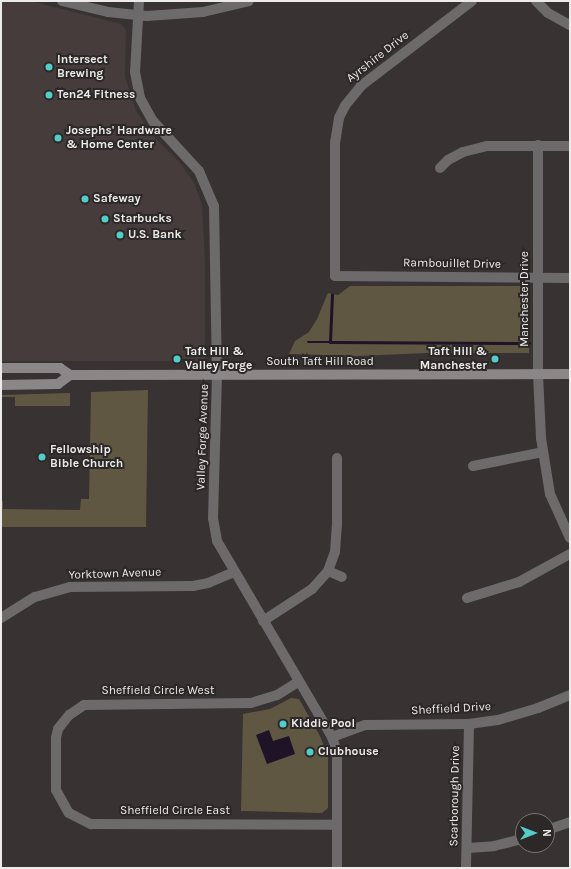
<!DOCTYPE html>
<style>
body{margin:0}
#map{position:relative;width:571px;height:869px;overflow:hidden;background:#383232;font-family:Karla,sans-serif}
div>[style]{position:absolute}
.built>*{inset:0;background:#473c3c}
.green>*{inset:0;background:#605742}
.water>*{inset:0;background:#1e1327}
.stream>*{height:2.5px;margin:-1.25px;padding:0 1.25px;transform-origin:1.25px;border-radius:1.25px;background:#1e1327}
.minor>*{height:10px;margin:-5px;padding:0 5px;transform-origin:5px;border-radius:5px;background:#6c6a6b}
.secondary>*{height:10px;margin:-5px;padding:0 5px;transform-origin:5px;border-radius:5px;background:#8b8789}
.dots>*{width:11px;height:11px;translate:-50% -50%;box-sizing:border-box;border:2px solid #2d2828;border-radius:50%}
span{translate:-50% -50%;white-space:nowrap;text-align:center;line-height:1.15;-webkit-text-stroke:4px #2d2828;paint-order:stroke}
.street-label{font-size:12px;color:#edeaea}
.poi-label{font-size:12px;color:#edeaea;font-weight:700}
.left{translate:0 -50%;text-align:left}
.right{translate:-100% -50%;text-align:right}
.frame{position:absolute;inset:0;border:2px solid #edeaea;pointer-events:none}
.north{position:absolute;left:515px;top:813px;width:40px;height:40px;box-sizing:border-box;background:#2d2828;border:1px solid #7a7676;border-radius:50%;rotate:90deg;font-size:11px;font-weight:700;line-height:16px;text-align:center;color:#edeaea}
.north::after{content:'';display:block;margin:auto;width:14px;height:18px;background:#53cdc9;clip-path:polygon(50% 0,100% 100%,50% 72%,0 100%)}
</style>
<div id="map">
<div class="built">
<div style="clip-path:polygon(1px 1px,31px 1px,121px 24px,126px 30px,125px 77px,136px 111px,154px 137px,181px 164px,194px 183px,202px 204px,205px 263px,205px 358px,202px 361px,1px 361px)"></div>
</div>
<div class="green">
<div style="clip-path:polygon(350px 286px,522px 286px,529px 292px,529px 353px,427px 353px,356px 356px,289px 354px,295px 341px,309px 332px,317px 319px,328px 293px,338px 295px)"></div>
<div style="clip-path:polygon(148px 390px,146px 527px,1px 527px,1px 500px,3px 501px,3px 509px,80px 510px,81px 499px,89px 499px,91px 392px)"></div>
<div style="clip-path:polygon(70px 393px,70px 406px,15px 406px,15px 397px,1px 397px,1px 395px)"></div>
<div style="clip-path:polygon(291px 698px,299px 699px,320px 736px,328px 756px,328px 808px,322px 813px,241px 811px,243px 714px,270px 709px)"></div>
</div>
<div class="water">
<div style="clip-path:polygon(269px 730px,273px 741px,289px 736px,295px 754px,267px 764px,256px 735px)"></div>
</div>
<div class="stream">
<div style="left:308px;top:342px;width:22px"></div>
<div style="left:330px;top:342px;width:47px;rotate:-87.6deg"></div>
<div style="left:330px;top:342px;width:199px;rotate:0.3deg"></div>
</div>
<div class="minor">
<div style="left:62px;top:1px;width:47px;rotate:13.4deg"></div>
<div style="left:108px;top:12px;width:39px;rotate:6deg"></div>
<div style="left:147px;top:16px;width:56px;rotate:-4.1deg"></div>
<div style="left:203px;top:12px;width:47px;rotate:-13.4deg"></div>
<div style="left:139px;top:1px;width:71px;rotate:93.2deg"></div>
<div style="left:135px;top:72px;width:26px;rotate:79deg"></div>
<div style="left:140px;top:98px;width:26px;rotate:61deg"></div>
<div style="left:153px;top:121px;width:68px;rotate:47.4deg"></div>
<div style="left:199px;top:171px;width:38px;rotate:67deg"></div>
<div style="left:214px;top:206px;width:169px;rotate:89deg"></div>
<div style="left:217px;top:375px;width:143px;rotate:91.6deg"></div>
<div style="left:213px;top:518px;width:23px;rotate:80deg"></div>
<div style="left:217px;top:541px;width:227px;rotate:59.6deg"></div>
<div style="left:332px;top:737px;width:16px;rotate:72deg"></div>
<div style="left:337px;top:752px;width:116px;rotate:90deg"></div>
<div style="left:472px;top:1px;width:140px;rotate:142.6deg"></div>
<div style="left:361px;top:86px;width:26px;rotate:129deg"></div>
<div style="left:345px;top:106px;width:13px;rotate:117deg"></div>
<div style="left:339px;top:118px;width:24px;rotate:99deg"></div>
<div style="left:335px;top:142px;width:134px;rotate:90deg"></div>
<div style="left:335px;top:276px;width:235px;rotate:0.5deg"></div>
<div style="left:536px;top:1px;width:17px;rotate:45deg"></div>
<div style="left:548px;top:13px;width:25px;rotate:29deg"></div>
<div style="left:538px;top:145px;width:229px;rotate:90deg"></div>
<div style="left:538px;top:374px;width:64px;rotate:87.3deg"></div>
<div style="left:541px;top:438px;width:57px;rotate:80.9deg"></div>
<div style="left:550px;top:494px;width:48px;rotate:65.6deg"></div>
<div style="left:440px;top:168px;width:11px;rotate:-45deg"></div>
<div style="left:448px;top:160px;width:17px;rotate:-28deg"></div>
<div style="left:463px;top:152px;width:25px;rotate:-14deg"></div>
<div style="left:487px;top:146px;width:83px"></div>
<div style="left:473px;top:466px;width:71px;rotate:-11.3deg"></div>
<div style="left:328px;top:571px;width:15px;rotate:23deg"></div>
<div style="left:467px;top:598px;width:54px;rotate:-17.1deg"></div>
<div style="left:519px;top:582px;width:58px;rotate:-28.8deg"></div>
<div style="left:1px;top:618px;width:40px;rotate:-32deg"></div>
<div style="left:35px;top:597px;width:36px;rotate:-16deg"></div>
<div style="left:70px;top:587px;width:123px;rotate:-0.5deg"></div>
<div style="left:193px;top:586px;width:15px;rotate:-11deg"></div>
<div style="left:208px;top:583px;width:28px;rotate:-23deg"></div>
<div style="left:263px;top:621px;width:59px;rotate:-33.1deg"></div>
<div style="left:312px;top:589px;width:24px;rotate:-48deg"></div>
<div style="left:328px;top:571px;width:20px;rotate:-70deg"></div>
<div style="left:335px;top:552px;width:27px;rotate:-86deg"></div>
<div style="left:337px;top:525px;width:67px;rotate:-90deg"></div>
<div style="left:298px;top:682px;width:25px;rotate:148deg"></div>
<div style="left:277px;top:695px;width:28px;rotate:163deg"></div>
<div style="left:250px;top:703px;width:166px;rotate:179.3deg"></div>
<div style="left:84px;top:705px;width:18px;rotate:146deg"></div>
<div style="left:69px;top:715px;width:18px;rotate:128deg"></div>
<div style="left:58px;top:729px;width:9px;rotate:103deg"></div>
<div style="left:56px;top:738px;width:52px;rotate:90deg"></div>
<div style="left:56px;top:790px;width:26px;rotate:61deg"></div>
<div style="left:69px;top:813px;width:25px;rotate:27deg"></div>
<div style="left:91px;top:824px;width:246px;rotate:0.2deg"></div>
<div style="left:332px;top:737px;width:35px;rotate:-20deg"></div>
<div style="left:365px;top:725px;width:104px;rotate:-0.6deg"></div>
<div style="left:469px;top:724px;width:29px;rotate:-8deg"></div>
<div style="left:498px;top:720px;width:42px;rotate:-16.7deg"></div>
<div style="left:538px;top:708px;width:35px;rotate:-22deg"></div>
<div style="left:547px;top:830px;width:24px;rotate:-19deg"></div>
<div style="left:468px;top:848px;width:26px;rotate:-4deg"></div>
<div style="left:494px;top:846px;width:30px;rotate:-14deg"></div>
<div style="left:466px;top:868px;width:144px;rotate:-88.8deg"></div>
</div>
<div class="secondary">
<div style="left:1px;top:368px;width:59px"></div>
<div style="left:60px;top:368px;width:12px;rotate:35deg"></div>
<div style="left:70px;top:375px;width:500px;rotate:-0.11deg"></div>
<div style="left:1px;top:385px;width:57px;rotate:-1deg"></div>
<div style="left:58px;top:384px;width:15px;rotate:-37deg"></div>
</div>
<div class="dots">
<div style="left:49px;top:67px;background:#53cdc9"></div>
<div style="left:49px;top:95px;background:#53cdc9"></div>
<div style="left:58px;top:138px;background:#53cdc9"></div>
<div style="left:85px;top:199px;background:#53cdc9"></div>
<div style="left:105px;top:219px;background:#53cdc9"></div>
<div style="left:120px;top:235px;background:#53cdc9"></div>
<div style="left:177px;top:359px;background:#53cdc9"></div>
<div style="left:495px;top:359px;background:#53cdc9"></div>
<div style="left:42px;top:457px;background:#53cdc9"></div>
<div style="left:283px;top:724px;background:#53cdc9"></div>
<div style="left:310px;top:752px;background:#53cdc9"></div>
</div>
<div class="street-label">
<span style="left:378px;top:57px;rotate:-38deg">Ayrshire Drive</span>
<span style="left:452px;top:264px;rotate:1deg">Rambouillet Drive</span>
<span style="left:525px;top:299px;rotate:-90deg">Manchester Drive</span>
<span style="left:320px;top:362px">South Taft Hill Road</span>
<span style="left:203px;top:437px;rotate:-88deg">Valley Forge Avenue</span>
<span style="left:115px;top:574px;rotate:-2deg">Yorktown Avenue</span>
<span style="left:158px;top:691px">Sheffield Circle West</span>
<span style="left:451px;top:709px;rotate:-3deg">Sheffield Drive</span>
<span style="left:455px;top:796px;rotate:-89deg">Scarborough Drive</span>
<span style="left:175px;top:811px">Sheffield Circle East</span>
</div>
<div class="poi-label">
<span class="left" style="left:57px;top:67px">Intersect<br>Brewing</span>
<span class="left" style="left:57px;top:95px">Ten24 Fitness</span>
<span class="left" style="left:66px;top:138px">Josephs' Hardware<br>&amp; Home Center</span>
<span class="left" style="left:93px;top:199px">Safeway</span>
<span class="left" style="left:113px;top:219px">Starbucks</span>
<span class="left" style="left:128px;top:235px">U.S. Bank</span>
<span class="left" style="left:185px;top:359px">Taft Hill &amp;<br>Valley Forge</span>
<span class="right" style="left:487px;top:359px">Taft Hill &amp;<br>Manchester</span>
<span class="left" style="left:50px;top:457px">Fellowship<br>Bible Church</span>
<span class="left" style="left:291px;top:724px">Kiddie Pool</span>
<span class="left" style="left:318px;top:752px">Clubhouse</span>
</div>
<div class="frame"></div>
<div class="north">N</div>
</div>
